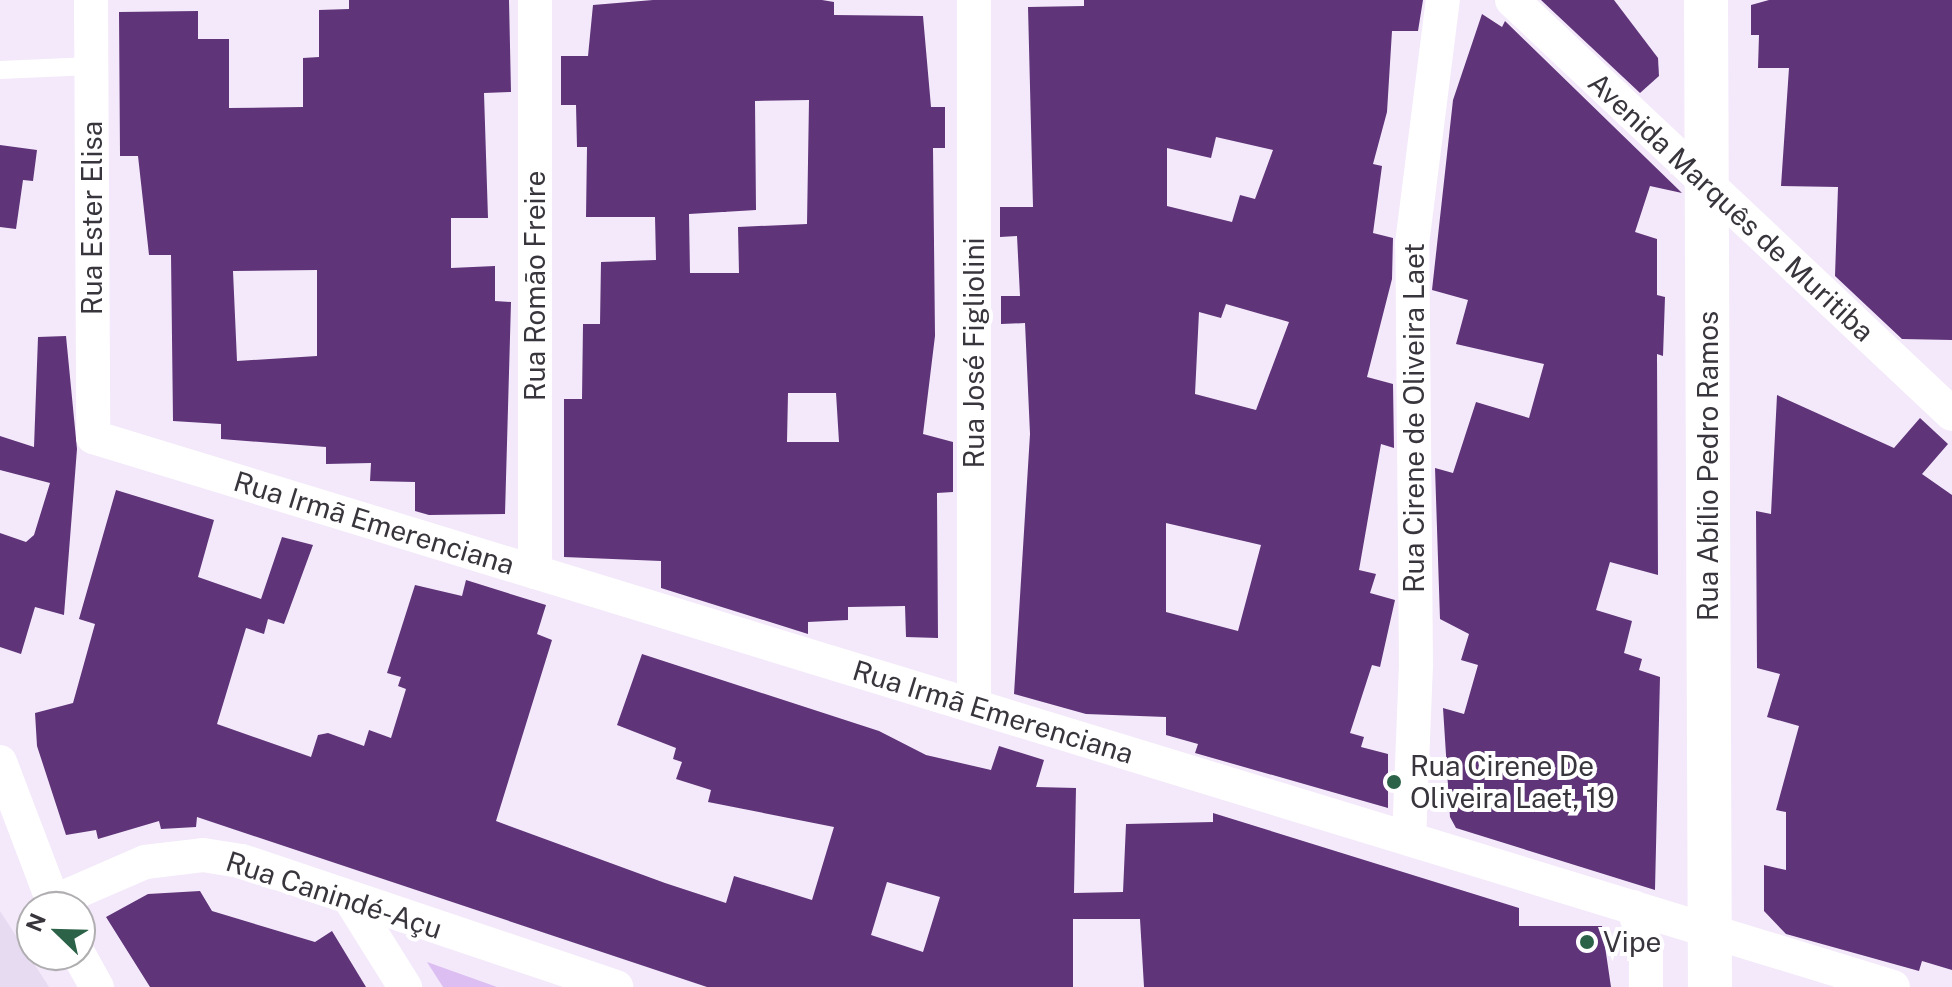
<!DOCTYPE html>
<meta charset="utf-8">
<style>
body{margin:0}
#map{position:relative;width:1952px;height:987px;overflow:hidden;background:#f3e9fa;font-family:"Public Sans",sans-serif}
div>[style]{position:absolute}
.built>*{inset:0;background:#e7dbf1}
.green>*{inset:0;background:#dcbef2}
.building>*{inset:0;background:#5f3479}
.service>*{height:18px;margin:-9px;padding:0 9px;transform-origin:9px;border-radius:9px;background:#fff}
.minor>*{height:34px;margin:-17px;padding:0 17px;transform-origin:17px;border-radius:17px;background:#fff}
.primary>*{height:44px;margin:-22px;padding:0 22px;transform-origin:22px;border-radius:22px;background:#fff}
.dots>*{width:22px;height:22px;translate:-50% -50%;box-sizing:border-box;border:4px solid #fff;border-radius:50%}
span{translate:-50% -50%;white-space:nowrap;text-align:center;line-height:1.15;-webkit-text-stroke:8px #fff;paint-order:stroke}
.street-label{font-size:28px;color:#39353c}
.poi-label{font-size:28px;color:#39353c}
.left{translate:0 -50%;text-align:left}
.north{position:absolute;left:16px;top:891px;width:80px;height:80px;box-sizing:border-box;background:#fff;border:2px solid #b0aeb1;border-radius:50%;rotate:293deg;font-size:22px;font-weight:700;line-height:32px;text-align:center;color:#39353c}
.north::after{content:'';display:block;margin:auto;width:28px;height:36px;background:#2c6248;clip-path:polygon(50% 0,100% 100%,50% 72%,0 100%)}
</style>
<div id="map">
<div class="built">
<div style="clip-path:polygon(0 911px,49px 987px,0 987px)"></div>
</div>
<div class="green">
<div style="clip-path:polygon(427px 962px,497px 987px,443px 987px)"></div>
</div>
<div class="building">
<div style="clip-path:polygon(evenodd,349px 0,509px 0,511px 92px,484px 93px,488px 218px,451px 218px,451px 268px,495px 266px,495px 301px,511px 302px,505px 514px,429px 515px,415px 511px,415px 482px,370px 481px,371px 463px,326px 464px,326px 447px,221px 439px,221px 424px,173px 421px,171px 255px,149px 255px,138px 156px,120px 156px,119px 12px,198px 11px,198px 39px,229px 39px,229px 108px,303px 107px,303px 58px,319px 57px,319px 10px,349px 9px,349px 0,317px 270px,317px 356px,237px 361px,233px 271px,317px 270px)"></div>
<div style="clip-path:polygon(evenodd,653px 0,822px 0,834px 2px,834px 15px,923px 16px,931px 107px,945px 107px,945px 148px,933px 148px,935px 336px,923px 434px,953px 442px,953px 492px,937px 493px,938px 638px,906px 637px,905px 606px,848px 607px,848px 620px,808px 622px,808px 634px,661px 588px,661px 561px,564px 557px,564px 399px,582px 399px,583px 324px,600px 324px,601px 262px,656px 260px,655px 217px,586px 217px,587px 147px,577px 147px,576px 105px,561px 105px,561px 56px,588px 56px,593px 5px,653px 0,809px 100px,807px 224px,738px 227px,739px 273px,690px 273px,689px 214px,756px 210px,755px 101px,809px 100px,653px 0,788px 393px,836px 393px,839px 442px,787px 442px,788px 393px)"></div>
<div style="clip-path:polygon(evenodd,1084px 0,1423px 0,1418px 31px,1392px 31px,1387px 112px,1373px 164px,1382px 166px,1373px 233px,1393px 238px,1392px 279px,1367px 377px,1393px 384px,1394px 448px,1381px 444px,1359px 570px,1376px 574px,1370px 593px,1395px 600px,1380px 667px,1372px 665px,1350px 733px,1364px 737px,1361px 747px,1388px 754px,1388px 808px,1195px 753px,1198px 744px,1166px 735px,1166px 717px,1086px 714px,1014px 694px,1030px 434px,1025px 323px,1001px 324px,1001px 296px,1020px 296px,1017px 236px,1000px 237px,1000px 207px,1033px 207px,1028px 7px,1084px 6px,1084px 0,1216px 137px,1273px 150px,1255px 199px,1240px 195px,1232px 222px,1167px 206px,1167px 148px,1211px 158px,1216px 137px,1084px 0,1226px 304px,1289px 322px,1256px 410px,1195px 394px,1199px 312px,1221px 318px,1226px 304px,1084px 0,1166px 523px,1261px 545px,1238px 631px,1166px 612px,1166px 523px)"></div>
<div style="clip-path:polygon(1541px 0,1614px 0,1658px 58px,1659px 76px,1640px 93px)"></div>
<div style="clip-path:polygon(1769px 0,1952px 0,1952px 340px,1902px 339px,1835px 276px,1838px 187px,1781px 186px,1789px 68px,1758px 68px,1759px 35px,1751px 35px,1751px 5px)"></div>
<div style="clip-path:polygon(1482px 14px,1502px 27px,1505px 21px,1682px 193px,1650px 186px,1635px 232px,1657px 239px,1657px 295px,1665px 297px,1663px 356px,1657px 354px,1658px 575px,1610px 562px,1596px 610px,1632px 621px,1624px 653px,1642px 659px,1639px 670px,1660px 677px,1655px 890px,1456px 828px,1450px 817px,1443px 708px,1464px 714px,1478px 665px,1461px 660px,1469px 634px,1440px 619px,1435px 468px,1453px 473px,1476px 402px,1529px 418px,1544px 364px,1456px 344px,1468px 300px,1432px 290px,1453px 100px)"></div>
<div style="clip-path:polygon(0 145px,37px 150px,33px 181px,23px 180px,16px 229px,0 227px)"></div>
<div style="clip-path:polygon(66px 336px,77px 449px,64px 615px,35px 607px,21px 654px,0 647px,0 533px,26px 542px,34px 535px,50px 483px,0 470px,0 436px,34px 447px,38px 337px)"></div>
<div style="clip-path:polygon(1777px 395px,1894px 448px,1920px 418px,1948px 444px,1922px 474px,1952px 495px,1952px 970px,1922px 961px,1919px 971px,1786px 934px,1764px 911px,1764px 865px,1786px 870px,1786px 812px,1776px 810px,1799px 726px,1767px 717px,1780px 674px,1757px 668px,1756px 511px,1771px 514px)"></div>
<div style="clip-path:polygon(evenodd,116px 490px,214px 520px,198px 577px,261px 599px,282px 537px,313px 545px,284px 624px,268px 619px,264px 634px,246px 628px,217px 724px,311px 757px,318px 735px,328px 733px,364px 746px,369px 730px,391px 738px,406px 689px,398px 686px,401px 677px,387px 673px,415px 585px,462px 596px,466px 580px,546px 605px,537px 634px,552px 640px,496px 821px,665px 883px,726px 903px,734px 876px,812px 900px,834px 827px,708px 802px,711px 790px,676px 779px,682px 762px,673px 759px,676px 748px,617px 725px,642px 654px,879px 731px,926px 755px,991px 770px,999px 746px,1044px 760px,1036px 787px,1076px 788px,1074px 893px,1123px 892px,1126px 824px,1213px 822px,1213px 813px,1519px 908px,1519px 926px,1602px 926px,1611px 987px,1144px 987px,1140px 919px,1073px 919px,1073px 987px,707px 987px,197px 817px,196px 827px,161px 829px,159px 821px,98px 839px,96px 830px,66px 835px,37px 746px,35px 713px,73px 703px,95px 624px,79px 619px,116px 490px,887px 882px,940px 897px,923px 952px,871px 935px,887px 882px)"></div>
<div style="clip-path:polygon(200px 891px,212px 911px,315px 942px,332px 931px,366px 987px,150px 987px,106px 917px,148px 894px)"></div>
</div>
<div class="service">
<div style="left:0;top:70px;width:91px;rotate:-2.5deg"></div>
</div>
<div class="minor">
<div style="left:91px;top:0;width:437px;rotate:89.7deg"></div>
<div style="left:93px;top:437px;width:1882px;rotate:16.99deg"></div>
<div style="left:535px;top:0;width:572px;rotate:90deg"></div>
<div style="left:1512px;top:0;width:604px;rotate:43.26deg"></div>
<div style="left:974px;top:706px;width:706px;rotate:-90deg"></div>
<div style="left:0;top:762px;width:155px;rotate:69.2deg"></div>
<div style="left:1409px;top:839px;width:172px;rotate:-87.7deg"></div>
<div style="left:1416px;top:667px;width:423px;rotate:-90.5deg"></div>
<div style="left:1412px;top:244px;width:246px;rotate:-82.8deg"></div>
<div style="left:350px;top:899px;width:104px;rotate:58deg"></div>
<div style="left:53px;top:902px;width:100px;rotate:-23.5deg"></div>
<div style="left:145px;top:862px;width:58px;rotate:-6.9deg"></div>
<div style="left:203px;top:855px;width:39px;rotate:9deg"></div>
<div style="left:242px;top:861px;width:395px;rotate:18.6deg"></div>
<div style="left:1633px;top:907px;width:41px;rotate:71.6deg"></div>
<div style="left:1646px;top:946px;width:41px;rotate:90deg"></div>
<div style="left:79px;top:955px;width:37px;rotate:61deg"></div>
</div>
<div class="primary">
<div style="left:1706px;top:0;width:987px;rotate:89.77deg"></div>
</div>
<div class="dots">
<div style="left:1394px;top:782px;background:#2c6248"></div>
<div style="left:1587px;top:942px;background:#2c6248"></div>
</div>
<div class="street-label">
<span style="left:1731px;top:207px;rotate:43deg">Avenida Marquês de Muritiba</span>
<span style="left:92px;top:218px;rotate:-90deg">Rua Ester Elisa</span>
<span style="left:535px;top:286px;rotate:-90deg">Rua Romão Freire</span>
<span style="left:974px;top:353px;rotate:-90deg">Rua José Figliolini</span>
<span style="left:1414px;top:418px;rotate:-90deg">Rua Cirene de Oliveira Laet</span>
<span style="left:1708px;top:466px;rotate:-90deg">Rua Abílio Pedro Ramos</span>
<span style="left:374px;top:523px;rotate:17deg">Rua Irmã Emerenciana</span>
<span style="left:993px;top:712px;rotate:17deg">Rua Irmã Emerenciana</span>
<span style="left:334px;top:895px;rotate:18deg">Rua Canindé-Açu</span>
</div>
<div class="poi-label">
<span class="left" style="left:1410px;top:782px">Rua Cirene De<br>Oliveira Laet, 19</span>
<span class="left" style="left:1603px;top:942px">Vipe</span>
</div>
<div class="north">N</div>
</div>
